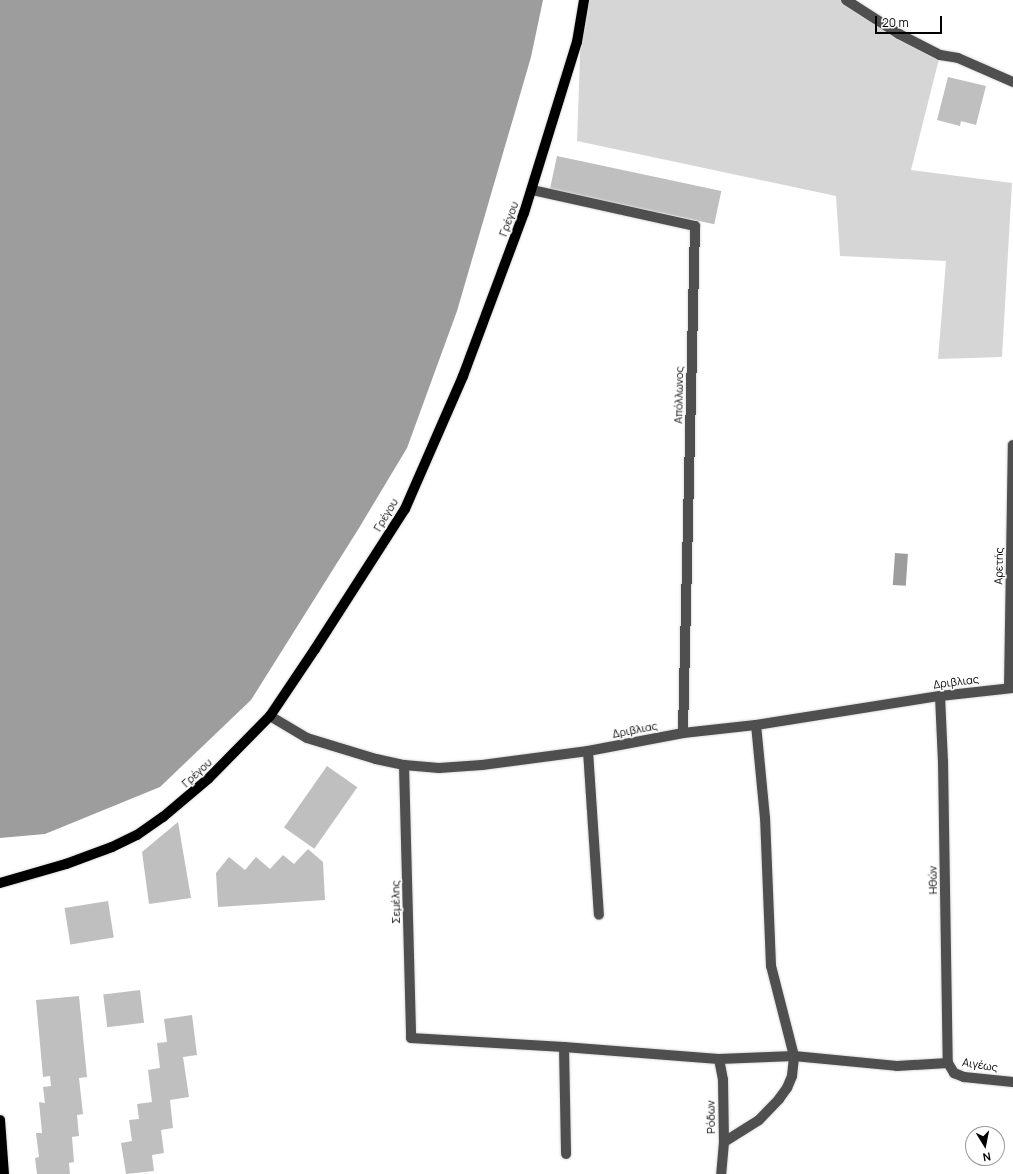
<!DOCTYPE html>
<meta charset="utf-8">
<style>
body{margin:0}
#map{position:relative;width:1013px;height:1174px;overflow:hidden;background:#fff;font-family:Manrope,sans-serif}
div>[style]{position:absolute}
.green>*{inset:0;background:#d6d6d6}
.water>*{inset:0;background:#9d9d9d;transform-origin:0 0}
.building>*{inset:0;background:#bfbfbf;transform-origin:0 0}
.roads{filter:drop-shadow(0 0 1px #dbdbdb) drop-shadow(0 0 1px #dbdbdb)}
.minor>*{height:10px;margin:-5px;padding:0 5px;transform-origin:5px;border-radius:5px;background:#4f4f4f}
.major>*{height:10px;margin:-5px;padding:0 5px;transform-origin:5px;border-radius:5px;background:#000}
span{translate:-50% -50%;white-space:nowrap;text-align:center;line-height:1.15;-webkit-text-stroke:3px #fff;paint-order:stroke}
.street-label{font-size:11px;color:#000}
.north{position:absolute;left:965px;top:1126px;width:40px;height:40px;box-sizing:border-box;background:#fff;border:1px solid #999;border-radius:50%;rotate:170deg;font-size:11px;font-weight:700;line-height:16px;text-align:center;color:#000}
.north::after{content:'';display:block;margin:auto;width:14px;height:18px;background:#000;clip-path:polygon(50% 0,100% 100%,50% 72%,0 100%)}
.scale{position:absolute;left:875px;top:16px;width:67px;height:18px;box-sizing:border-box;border:2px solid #000;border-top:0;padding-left:5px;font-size:12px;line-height:14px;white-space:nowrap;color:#000;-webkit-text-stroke:3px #fff;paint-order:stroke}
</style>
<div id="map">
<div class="green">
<div style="clip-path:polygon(582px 0,855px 0,940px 55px,911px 170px,1012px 183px,1002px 357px,938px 359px,946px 261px,840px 256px,836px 196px,577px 141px)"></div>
</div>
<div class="water">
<div style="clip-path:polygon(0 0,543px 0,531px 57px,457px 311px,407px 448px,359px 528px,251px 700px,160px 787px,45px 834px,0 838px)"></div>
<div style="left:895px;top:553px;width:13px;height:32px;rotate:4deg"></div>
</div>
<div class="building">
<div style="clip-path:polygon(948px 77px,986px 86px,976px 125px,961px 121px,960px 126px,937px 120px)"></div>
<div style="left:557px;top:156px;width:168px;height:34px;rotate:12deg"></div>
<div style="left:327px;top:766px;width:37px;height:75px;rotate:35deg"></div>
<div style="clip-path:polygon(178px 822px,191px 898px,149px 904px,142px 852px)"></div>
<div style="clip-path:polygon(308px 849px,323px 862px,325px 900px,218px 907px,216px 873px,229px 857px,245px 870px,256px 857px,270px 869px,283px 855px,294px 864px)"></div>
<div style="left:108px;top:901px;width:37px;height:44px;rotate:81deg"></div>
<div style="left:140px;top:990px;width:33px;height:37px;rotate:83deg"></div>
<div style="clip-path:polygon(79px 996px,87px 1077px,79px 1078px,83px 1114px,77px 1115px,79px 1136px,72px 1137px,74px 1162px,69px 1163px,70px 1174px,37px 1174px,35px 1158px,39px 1157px,36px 1133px,42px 1133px,39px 1102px,45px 1103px,43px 1087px,51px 1086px,50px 1076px,43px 1077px,36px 1000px)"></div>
<div style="clip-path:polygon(192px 1015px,197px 1055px,183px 1057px,189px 1097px,170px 1100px,173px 1128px,161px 1130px,164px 1153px,152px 1155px,154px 1171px,126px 1174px,121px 1143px,132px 1141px,129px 1120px,139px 1119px,137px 1104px,152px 1102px,148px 1070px,160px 1068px,157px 1043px,167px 1042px,164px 1019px)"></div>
</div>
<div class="roads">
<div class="minor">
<div style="left:846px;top:0;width:63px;rotate:32.7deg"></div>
<div style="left:899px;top:34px;width:46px;rotate:27.1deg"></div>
<div style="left:940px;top:55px;width:18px;rotate:9deg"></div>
<div style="left:958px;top:58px;width:60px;rotate:23.6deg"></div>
<div style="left:532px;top:190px;width:167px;rotate:12.5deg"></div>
<div style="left:695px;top:226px;width:507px;rotate:91.36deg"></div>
<div style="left:1009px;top:688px;width:243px;rotate:-89.1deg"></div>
<div style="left:940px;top:696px;width:65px;rotate:87.4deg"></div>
<div style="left:943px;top:761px;width:302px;rotate:89.1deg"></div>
<div style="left:270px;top:716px;width:43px;rotate:30.7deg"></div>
<div style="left:307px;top:738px;width:72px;rotate:16.9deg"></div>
<div style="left:376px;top:759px;width:29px;rotate:12deg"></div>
<div style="left:404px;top:765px;width:35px;rotate:5deg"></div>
<div style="left:439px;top:768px;width:43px;rotate:-4deg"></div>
<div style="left:482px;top:765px;width:107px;rotate:-7.5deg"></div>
<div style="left:588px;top:751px;width:97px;rotate:-10.7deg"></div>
<div style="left:683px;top:733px;width:73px;rotate:-6.3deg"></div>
<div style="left:756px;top:725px;width:186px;rotate:-9deg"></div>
<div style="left:940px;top:696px;width:73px;rotate:-6.3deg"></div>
<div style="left:588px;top:751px;width:164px;rotate:86.2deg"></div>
<div style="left:404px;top:765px;width:273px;rotate:88.5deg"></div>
<div style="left:411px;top:1038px;width:153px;rotate:3.4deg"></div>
<div style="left:564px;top:1047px;width:155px;rotate:4.4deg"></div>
<div style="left:719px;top:1059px;width:75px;rotate:-2.3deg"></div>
<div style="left:794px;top:1056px;width:103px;rotate:5.5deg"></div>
<div style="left:897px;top:1066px;width:51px;rotate:-3.4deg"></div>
<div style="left:564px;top:1047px;width:107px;rotate:88.9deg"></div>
<div style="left:719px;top:1059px;width:21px;rotate:79deg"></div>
<div style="left:723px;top:1080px;width:62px;rotate:89.1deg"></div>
<div style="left:724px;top:1142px;width:32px;rotate:95deg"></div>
<div style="left:948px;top:1063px;width:12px;rotate:59deg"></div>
<div style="left:954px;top:1073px;width:11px;rotate:22deg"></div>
<div style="left:964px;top:1077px;width:49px;rotate:5.8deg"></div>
<div style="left:724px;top:1142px;width:41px;rotate:-32.2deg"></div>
<div style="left:759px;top:1120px;width:29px;rotate:-46deg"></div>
<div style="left:779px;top:1099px;width:14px;rotate:-54deg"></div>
<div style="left:787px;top:1088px;width:13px;rotate:-67deg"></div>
<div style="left:792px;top:1076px;width:20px;rotate:-84deg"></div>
<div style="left:794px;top:1056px;width:93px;rotate:-104.3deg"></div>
<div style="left:771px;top:966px;width:148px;rotate:-92.3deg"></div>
<div style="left:765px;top:818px;width:93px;rotate:-95.5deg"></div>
</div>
<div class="major">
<div style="left:0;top:883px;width:69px;rotate:-16.1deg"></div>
<div style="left:66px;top:864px;width:49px;rotate:-20.3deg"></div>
<div style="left:112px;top:847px;width:28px;rotate:-26deg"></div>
<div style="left:137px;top:835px;width:32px;rotate:-35deg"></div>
<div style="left:163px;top:817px;width:59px;rotate:-40.2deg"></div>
<div style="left:208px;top:779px;width:88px;rotate:-45.5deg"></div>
<div style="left:270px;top:716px;width:81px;rotate:-56.1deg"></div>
<div style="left:315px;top:649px;width:166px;rotate:-57.3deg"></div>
<div style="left:405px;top:509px;width:145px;rotate:-66.4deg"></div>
<div style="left:463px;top:376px;width:174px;rotate:-69.5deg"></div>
<div style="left:524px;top:213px;width:179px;rotate:-72.8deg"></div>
<div style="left:577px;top:42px;width:43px;rotate:-80.5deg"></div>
<div style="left:0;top:1120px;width:54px;rotate:85.8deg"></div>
</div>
</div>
<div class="street-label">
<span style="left:509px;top:219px;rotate:-70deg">Γρέγου</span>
<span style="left:679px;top:395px;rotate:-89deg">Απόλλωνος</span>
<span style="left:386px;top:515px;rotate:-59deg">Γρέγου</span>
<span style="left:999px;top:566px;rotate:-89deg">Αρετής</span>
<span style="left:956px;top:682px;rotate:-7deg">Δριβλιας</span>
<span style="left:635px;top:730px;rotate:-11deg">Δριβλιας</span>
<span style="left:197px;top:773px;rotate:-43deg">Γρέγου</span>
<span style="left:933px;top:880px;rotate:-91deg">Ηθών</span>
<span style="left:396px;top:902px;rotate:-91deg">Σεμέλης</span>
<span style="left:980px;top:1065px;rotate:9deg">Αιγέως</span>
<span style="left:711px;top:1117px;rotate:-91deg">Ρόδων</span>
</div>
<div class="north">N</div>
<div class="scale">20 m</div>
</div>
